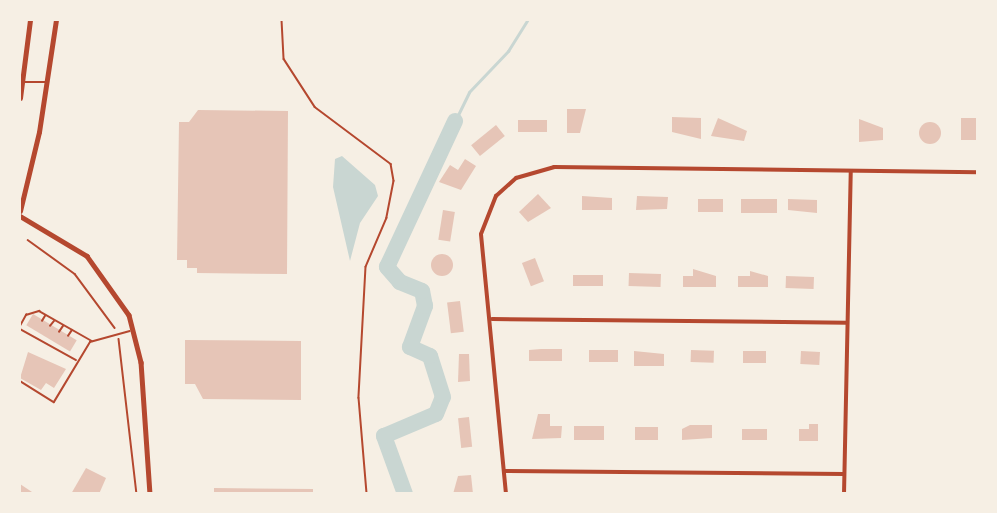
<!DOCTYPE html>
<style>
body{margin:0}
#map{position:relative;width:997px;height:513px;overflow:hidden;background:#f6efe4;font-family:"Roboto Condensed",sans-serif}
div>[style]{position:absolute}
.water>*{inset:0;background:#c9d6d2}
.stream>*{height:3px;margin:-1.5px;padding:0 1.5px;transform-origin:1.5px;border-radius:1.5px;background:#c9d6d2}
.river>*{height:16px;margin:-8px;padding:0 8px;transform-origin:8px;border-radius:8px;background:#c9d6d2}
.building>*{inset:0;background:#e6c5b7;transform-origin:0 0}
.round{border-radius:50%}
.path>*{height:1.5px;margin:-0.75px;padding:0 0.75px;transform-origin:0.75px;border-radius:0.75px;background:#b5482f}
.service>*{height:1.5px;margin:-0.75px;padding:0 0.75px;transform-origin:0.75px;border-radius:0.75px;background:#b5482f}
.minor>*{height:4px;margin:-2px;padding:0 2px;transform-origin:2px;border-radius:2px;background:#b5482f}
.tertiary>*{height:4.5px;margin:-2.25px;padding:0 2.25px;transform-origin:2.25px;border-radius:2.25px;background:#b5482f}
.secondary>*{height:5px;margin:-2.5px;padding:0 2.5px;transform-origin:2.5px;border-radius:2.5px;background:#b5482f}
span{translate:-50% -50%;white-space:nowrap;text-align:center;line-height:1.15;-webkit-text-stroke:6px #f6efe4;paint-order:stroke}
.frame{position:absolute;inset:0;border:21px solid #f6efe4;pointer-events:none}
</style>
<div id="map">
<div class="water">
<div style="clip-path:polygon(342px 156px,375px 185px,378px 196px,360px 223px,350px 261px,333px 187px,335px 159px)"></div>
</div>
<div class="stream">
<div style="left:455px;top:121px;width:32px;rotate:-64deg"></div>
<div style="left:469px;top:92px;width:57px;rotate:-46.4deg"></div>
<div style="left:508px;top:51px;width:36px;rotate:-58deg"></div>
</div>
<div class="river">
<div style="left:405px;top:494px;width:62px;rotate:-109.9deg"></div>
<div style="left:384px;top:436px;width:56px;rotate:-22.9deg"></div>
<div style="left:436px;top:414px;width:18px;rotate:-68deg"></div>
<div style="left:443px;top:397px;width:43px;rotate:-107.6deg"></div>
<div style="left:430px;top:356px;width:22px;rotate:-156deg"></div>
<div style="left:410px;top:347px;width:44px;rotate:-69.9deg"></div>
<div style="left:425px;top:306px;width:15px;rotate:-101deg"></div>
<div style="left:422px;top:291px;width:24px;rotate:-158deg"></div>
<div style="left:400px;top:282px;width:20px;rotate:-131deg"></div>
<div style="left:387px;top:267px;width:161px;rotate:-65deg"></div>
</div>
<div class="building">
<div style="clip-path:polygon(567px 109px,586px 109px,580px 133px,567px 133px)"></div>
<div style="clip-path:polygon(198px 110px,288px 111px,287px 274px,197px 273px,197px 268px,187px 268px,187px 260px,177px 260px,179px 122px,189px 122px)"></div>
<div style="clip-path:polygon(672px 117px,701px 118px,701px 139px,672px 132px)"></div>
<div style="clip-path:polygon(718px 118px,747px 131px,744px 141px,711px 136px)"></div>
<div style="left:961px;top:118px;width:17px;height:22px"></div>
<div style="clip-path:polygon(859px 119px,883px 128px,883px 140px,859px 142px)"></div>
<div style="left:518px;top:120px;width:29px;height:12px"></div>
<div class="round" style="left:919px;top:122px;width:22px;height:22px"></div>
<div style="left:496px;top:125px;width:14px;height:32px;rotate:51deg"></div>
<div style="clip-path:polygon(465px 159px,476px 166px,461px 190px,439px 182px,450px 165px,458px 170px)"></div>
<div style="clip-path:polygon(538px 194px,551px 208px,528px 222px,519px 212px)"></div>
<div style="clip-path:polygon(582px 196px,612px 198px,612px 210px,582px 210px)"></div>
<div style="clip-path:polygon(637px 196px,668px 197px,667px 209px,636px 210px)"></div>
<div style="left:698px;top:199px;width:25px;height:13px"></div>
<div style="left:777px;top:199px;width:14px;height:36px;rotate:90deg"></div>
<div style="clip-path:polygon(788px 199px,817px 200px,817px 213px,788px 210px)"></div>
<div style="left:443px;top:210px;width:12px;height:30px;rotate:9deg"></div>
<div class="round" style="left:431px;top:254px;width:22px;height:22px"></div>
<div style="left:535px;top:258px;width:25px;height:14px;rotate:69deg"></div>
<div style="clip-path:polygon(693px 269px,716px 276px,716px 287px,683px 287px,683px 276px,693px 276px)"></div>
<div style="clip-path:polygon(750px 271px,768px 276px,768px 287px,738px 287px,738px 276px,750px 276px)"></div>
<div style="left:629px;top:273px;width:32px;height:13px;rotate:2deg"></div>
<div style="left:573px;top:275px;width:30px;height:11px"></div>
<div style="left:786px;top:276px;width:28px;height:12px;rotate:2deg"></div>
<div style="left:460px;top:301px;width:31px;height:13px;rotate:83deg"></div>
<div style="left:33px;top:314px;width:51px;height:13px;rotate:31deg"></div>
<div style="clip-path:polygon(185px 340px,301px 341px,301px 400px,203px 399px,195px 384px,185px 384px)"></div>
<div style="clip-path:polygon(541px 349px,562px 349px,562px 361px,529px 361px,529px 350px)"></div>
<div style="left:589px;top:350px;width:29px;height:12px"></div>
<div style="left:691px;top:350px;width:23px;height:12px;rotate:2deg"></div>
<div style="clip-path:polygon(634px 351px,664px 354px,664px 366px,634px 366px)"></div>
<div style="left:743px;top:351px;width:23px;height:12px"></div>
<div style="left:801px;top:351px;width:19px;height:13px;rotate:3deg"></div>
<div style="clip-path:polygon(28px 352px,66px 369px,54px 388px,46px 383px,41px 390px,20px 378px)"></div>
<div style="clip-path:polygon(459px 354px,469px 354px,470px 381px,458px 382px)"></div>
<div style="clip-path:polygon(538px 414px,550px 414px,550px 426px,562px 426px,561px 438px,532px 439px)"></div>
<div style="left:469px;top:417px;width:30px;height:11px;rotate:84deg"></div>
<div style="clip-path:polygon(809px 424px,818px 424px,818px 441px,799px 441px,799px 429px,809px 429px)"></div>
<div style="clip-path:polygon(690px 425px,712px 425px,712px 438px,682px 440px,682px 429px)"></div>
<div style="left:574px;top:426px;width:30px;height:14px"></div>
<div style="left:635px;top:427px;width:23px;height:13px"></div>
<div style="left:742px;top:429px;width:25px;height:11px"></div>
<div style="clip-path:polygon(86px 468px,106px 478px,99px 494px,71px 494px)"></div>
<div style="clip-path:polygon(471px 475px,473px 494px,453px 494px,458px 476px)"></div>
<div style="clip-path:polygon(20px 484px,35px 494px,20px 494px)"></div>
<div style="clip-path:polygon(214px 488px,313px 489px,313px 494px,214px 494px)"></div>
</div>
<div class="path">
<div style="left:282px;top:20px;width:39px;rotate:87deg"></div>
<div style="left:284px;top:59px;width:57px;rotate:57.1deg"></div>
<div style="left:315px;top:107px;width:95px;rotate:36.9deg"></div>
<div style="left:391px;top:164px;width:17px;rotate:80deg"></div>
<div style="left:394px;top:181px;width:38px;rotate:101deg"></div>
<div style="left:387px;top:218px;width:53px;rotate:113.2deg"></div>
<div style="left:366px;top:267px;width:131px;rotate:93.1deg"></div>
<div style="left:359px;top:398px;width:96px;rotate:85.2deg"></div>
<div style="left:28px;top:240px;width:58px;rotate:35.9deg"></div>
<div style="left:75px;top:274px;width:67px;rotate:53.5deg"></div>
<div style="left:119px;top:339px;width:156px;rotate:83.4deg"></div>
</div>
<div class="service">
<div style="left:25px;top:82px;width:20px"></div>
<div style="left:42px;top:321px;width:6px;rotate:-59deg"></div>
<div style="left:20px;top:326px;width:13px;rotate:-61deg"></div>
<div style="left:26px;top:315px;width:14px;rotate:-17deg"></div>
<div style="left:39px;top:311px;width:61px;rotate:29.5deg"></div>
<div style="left:50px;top:326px;width:6px;rotate:-51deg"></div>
<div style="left:20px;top:329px;width:64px;rotate:29deg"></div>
<div style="left:59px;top:332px;width:7px;rotate:-56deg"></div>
<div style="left:68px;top:336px;width:7px;rotate:-56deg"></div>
<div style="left:20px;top:381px;width:40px;rotate:32deg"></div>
<div style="left:54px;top:402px;width:70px;rotate:-59deg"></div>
<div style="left:90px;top:342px;width:41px;rotate:-15.4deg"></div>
</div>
<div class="minor">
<div style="left:492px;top:319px;width:355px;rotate:0.6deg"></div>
<div style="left:504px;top:471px;width:340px;rotate:0.5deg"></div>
<div style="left:506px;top:494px;width:261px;rotate:-95.5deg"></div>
<div style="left:481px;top:234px;width:41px;rotate:-68.5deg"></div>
<div style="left:496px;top:196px;width:27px;rotate:-42deg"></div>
<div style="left:516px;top:178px;width:40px;rotate:-16deg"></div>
<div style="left:554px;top:167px;width:424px;rotate:0.7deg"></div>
<div style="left:844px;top:494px;width:323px;rotate:-88.8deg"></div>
</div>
<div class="tertiary">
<div style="left:20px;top:216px;width:78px;rotate:30.8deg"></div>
<div style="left:87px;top:256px;width:72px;rotate:54.6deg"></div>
<div style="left:129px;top:315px;width:49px;rotate:75.7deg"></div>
<div style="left:141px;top:362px;width:132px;rotate:86.1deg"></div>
</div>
<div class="secondary">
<div style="left:20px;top:98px;width:79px;rotate:-82.7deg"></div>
<div style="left:20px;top:211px;width:81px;rotate:-76.5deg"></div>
<div style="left:39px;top:132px;width:113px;rotate:-81.4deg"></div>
</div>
<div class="frame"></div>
</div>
